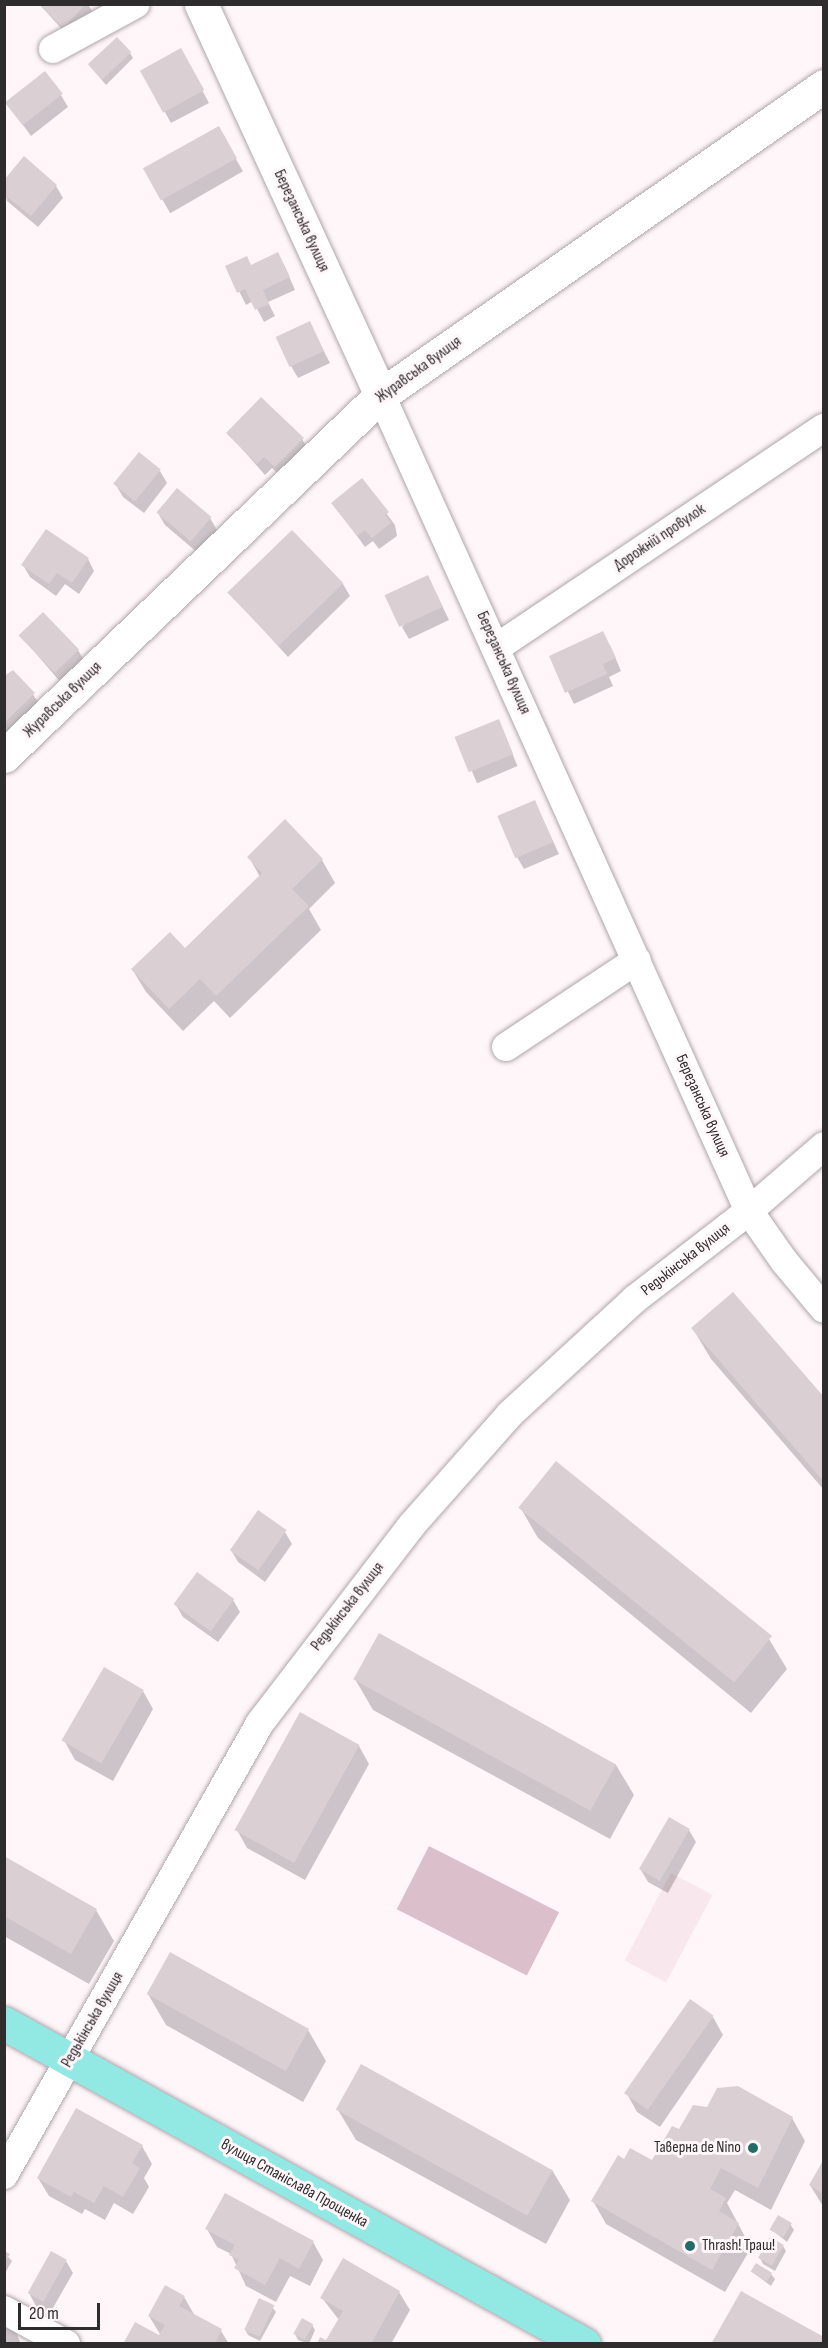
<!DOCTYPE html>
<meta charset="utf-8">
<style>
body{margin:0}
#map{position:relative;width:828px;height:2348px;overflow:hidden;background:#fff6fa;font-family:"Sofia Sans Condensed",sans-serif}
div>[style]{position:absolute}
.built>*{inset:0;background:#f9e7ee;transform-origin:0 0}
.green>*{inset:0;background:#dbbfcb;transform-origin:0 0}
.shadow>*{inset:0;background:#0003;transform-origin:0 0}
.building>*{inset:0;background:#dad0d4;transform-origin:0 0}
.roads{filter:drop-shadow(0 0 2px #afa6aa) drop-shadow(0 0 2px #afa6aa)}
.minor>*{height:28px;margin:-14px;padding:0 14px;transform-origin:14px;border-radius:14px;background:#fff}
.tertiary>*{height:33px;margin:-16.5px;padding:0 16.5px;transform-origin:16.5px;border-radius:16.5px;background:#fff}
.primary>*{height:33px;margin:-16.5px;padding:0 16.5px;transform-origin:16.5px;border-radius:16.5px;background:#92e9e4}
.dots>*{width:16px;height:16px;translate:-50% -50%;box-sizing:border-box;border:3px solid #fff6fa;border-radius:50%}
span{translate:-50% -50%;white-space:nowrap;text-align:center;line-height:1.15;-webkit-text-stroke:6px #fff6fa;paint-order:stroke}
.street-label{font-size:16px;color:#2f2c2d}
.poi-label{font-size:16px;color:#2f2c2d}
.right{translate:-100% -50%;text-align:right}
.left{translate:0 -50%;text-align:left}
.frame{position:absolute;inset:0;border:6px solid #2f2c2d;pointer-events:none}
.scale{position:absolute;left:18px;top:2303px;width:82px;height:27px;box-sizing:border-box;border:3px solid #2f2c2d;border-top:0;padding-left:8px;font-size:18px;line-height:21px;white-space:nowrap;color:#2f2c2d;-webkit-text-stroke:4px #fff6fa;paint-order:stroke}
</style>
<div id="map">
<div class="built">
<div style="left:671px;top:1873px;width:47px;height:99px;rotate:28deg"></div>
</div>
<div class="green">
<div style="left:429px;top:1846px;width:146px;height:71px;rotate:27deg"></div>
</div>
<div class="shadow">
<div style="clip-path:polygon(39px 4px,88px 4px,94px 15px,71px 39px)"></div>
<div style="clip-path:polygon(130px 53px,133px 58px,106px 85px,90px 66px)"></div>
<div style="clip-path:polygon(187px 62px,209px 103px,171px 123px,142px 71px)"></div>
<div style="clip-path:polygon(61px 95px,68px 107px,31px 136px,7px 103px)"></div>
<div style="left:218px;top:128px;width:50px;height:84px;rotate:60deg"></div>
<div style="clip-path:polygon(4px 183px,56px 186px,63px 198px,38px 227px,7px 201px)"></div>
<div style="clip-path:polygon(284px 265px,295px 290px,268px 302px,275px 316px,264px 322px,253px 301px,246px 305px,227px 267px)"></div>
<div style="clip-path:polygon(309px 322px,330px 363px,298px 378px,291px 366px)"></div>
<div style="clip-path:polygon(228px 433px,302px 439px,309px 451px,283px 478px,272px 468px,265px 475px)"></div>
<div style="clip-path:polygon(160px 471px,167px 483px,144px 513px,123px 497px,116px 485px)"></div>
<div style="clip-path:polygon(362px 481px,395px 525px,397px 536px,379px 549px,373px 541px,365px 547px,333px 503px)"></div>
<div style="clip-path:polygon(178px 490px,210px 518px,217px 530px,198px 553px,165px 525px,158px 513px)"></div>
<div style="clip-path:polygon(88px 559px,94px 571px,79px 594px,65px 584px,56px 596px,30px 577px,23px 565px)"></div>
<div style="clip-path:polygon(343px 584px,350px 596px,288px 657px,230px 593px)"></div>
<div style="clip-path:polygon(434px 589px,449px 620px,409px 639px,402px 627px)"></div>
<div style="clip-path:polygon(21px 636px,78px 650px,85px 662px,62px 684px)"></div>
<div style="clip-path:polygon(610px 645px,621px 671px,609px 677px,613px 686px,574px 704px,551px 657px)"></div>
<div style="clip-path:polygon(4px 678px,33px 694px,40px 706px,4px 741px)"></div>
<div style="left:498px;top:720px;width:50px;height:44px;rotate:67deg"></div>
<div style="clip-path:polygon(535px 802px,559px 854px,524px 869px,517px 857px)"></div>
<div style="clip-path:polygon(285px 822px,322px 860px,335px 883px,309px 909px,321px 930px,230px 1018px,214px 1001px,183px 1031px,146px 992px,132px 969px,185px 950px,260px 877px,249px 857px)"></div>
<div style="clip-path:polygon(693px 1329px,824px 1400px,824px 1490px,711px 1359px)"></div>
<div style="clip-path:polygon(520px 1507px,769px 1639px,787px 1669px,751px 1713px,538px 1538px)"></div>
<div style="clip-path:polygon(285px 1532px,292px 1544px,265px 1582px,238px 1562px,231px 1550px)"></div>
<div style="clip-path:polygon(233px 1600px,240px 1612px,218px 1642px,183px 1617px,176px 1605px)"></div>
<div style="clip-path:polygon(355px 1679px,616px 1765px,634px 1795px,610px 1839px,373px 1710px)"></div>
<div style="clip-path:polygon(143px 1691px,153px 1709px,113px 1781px,75px 1760px,65px 1742px)"></div>
<div style="clip-path:polygon(359px 1746px,369px 1764px,305px 1880px,247px 1848px,237px 1830px)"></div>
<div style="clip-path:polygon(689px 1830px,696px 1842px,668px 1893px,648px 1882px,641px 1870px)"></div>
<div style="clip-path:polygon(4px 1858px,96px 1910px,114px 1941px,89px 1984px,4px 1936px)"></div>
<div style="clip-path:polygon(148px 1994px,308px 2030px,326px 2061px,303px 2102px,166px 2025px)"></div>
<div style="clip-path:polygon(713px 2017px,723px 2035px,660px 2127px,637px 2112px,627px 2094px)"></div>
<div style="clip-path:polygon(338px 2110px,552px 2170px,570px 2200px,546px 2244px,356px 2140px)"></div>
<div style="clip-path:polygon(792px 2118px,805px 2141px,771px 2210px,735px 2190px,727px 2203px,751px 2248px,725px 2292px,606px 2224px,593px 2201px,625px 2161px,652px 2162px,680px 2132px)"></div>
<div style="clip-path:polygon(142px 2146px,152px 2164px,144px 2178px,149px 2187px,133px 2214px,114px 2203px,105px 2220px,85px 2209px,82px 2214px,49px 2196px,38px 2178px)"></div>
<div style="clip-path:polygon(824px 2162px,824px 2208px,810px 2185px)"></div>
<div style="clip-path:polygon(790px 2224px,794px 2230px,787px 2242px,772px 2230px)"></div>
<div style="clip-path:polygon(207px 2229px,313px 2242px,323px 2260px,310px 2286px,290px 2276px,276px 2302px,246px 2286px,231px 2254px,217px 2247px)"></div>
<div style="clip-path:polygon(783px 2246px,786px 2251px,775px 2271px,763px 2264px,760px 2258px)"></div>
<div style="clip-path:polygon(4px 2253px,12px 2261px,4px 2275px)"></div>
<div style="clip-path:polygon(66px 2261px,73px 2273px,50px 2313px,36px 2306px,29px 2293px)"></div>
<div style="clip-path:polygon(752px 2272px,771px 2274px,775px 2279px,771px 2286px)"></div>
<div style="clip-path:polygon(399px 2292px,410px 2310px,391px 2344px,319px 2344px,326px 2343px,339px 2320px,322px 2298px)"></div>
<div style="clip-path:polygon(184px 2297px,195px 2316px,221px 2331px,229px 2344px,124px 2344px,163px 2339px,149px 2316px)"></div>
<div style="clip-path:polygon(272px 2307px,276px 2312px,260px 2341px,248px 2335px,245px 2329px)"></div>
<div style="clip-path:polygon(4px 2319px,12px 2323px,21px 2344px,4px 2344px)"></div>
<div style="clip-path:polygon(312px 2325px,315px 2330px,309px 2344px,298px 2340px,295px 2334px)"></div>
</div>
<div class="building">
<div style="clip-path:polygon(39px 4px,86px 4px,63px 28px)"></div>
<div style="left:117px;top:37px;width:21px;height:40px;rotate:47deg"></div>
<div style="left:181px;top:48px;width:48px;height:47px;rotate:61deg"></div>
<div style="left:45px;top:71px;width:29px;height:51px;rotate:52deg"></div>
<div style="left:219px;top:126px;width:37px;height:87px;rotate:61deg"></div>
<div style="clip-path:polygon(24px 156px,57px 185px,31px 216px,4px 194px,4px 180px)"></div>
<div style="clip-path:polygon(278px 252px,290px 277px,263px 290px,269px 304px,255px 310px,245px 289px,237px 293px,225px 266px,247px 256px,251px 265px)"></div>
<div style="left:310px;top:321px;width:33px;height:38px;rotate:65deg"></div>
<div style="clip-path:polygon(261px 397px,304px 438px,275px 467px,264px 457px,257px 464px,226px 433px)"></div>
<div style="left:139px;top:452px;width:28px;height:41px;rotate:39deg"></div>
<div style="clip-path:polygon(362px 478px,389px 512px,385px 515px,391px 523px,372px 538px,365px 530px,357px 536px,331px 503px)"></div>
<div style="left:177px;top:488px;width:45px;height:32px;rotate:40deg"></div>
<div style="clip-path:polygon(46px 529px,89px 558px,72px 583px,57px 573px,49px 584px,21px 565px)"></div>
<div style="left:292px;top:530px;width:74px;height:90px;rotate:46deg"></div>
<div style="left:428px;top:575px;width:35px;height:48px;rotate:65deg"></div>
<div style="left:43px;top:612px;width:52px;height:34px;rotate:46deg"></div>
<div style="clip-path:polygon(603px 631px,616px 658px,603px 664px,607px 674px,565px 693px,549px 656px)"></div>
<div style="clip-path:polygon(13px 670px,35px 693px,4px 723px,4px 676px)"></div>
<div style="left:499px;top:719px;width:38px;height:48px;rotate:68deg"></div>
<div style="left:535px;top:800px;width:46px;height:41px;rotate:67deg"></div>
<div style="clip-path:polygon(285px 819px,323px 859px,292px 889px,309px 906px,216px 996px,200px 979px,169px 1009px,131px 969px,170px 932px,185px 948px,262px 873px,247px 857px)"></div>
<div style="clip-path:polygon(733px 1292px,824px 1397px,824px 1482px,691px 1328px)"></div>
<div style="left:556px;top:1461px;width:278px;height:60px;rotate:39deg"></div>
<div style="left:258px;top:1510px;width:35px;height:49px;rotate:35deg"></div>
<div style="left:197px;top:1572px;width:46px;height:40px;rotate:36deg"></div>
<div style="left:379px;top:1633px;width:271px;height:53px;rotate:29deg"></div>
<div style="left:104px;top:1667px;width:46px;height:85px;rotate:30deg"></div>
<div style="left:300px;top:1712px;width:68px;height:135px;rotate:29deg"></div>
<div style="left:669px;top:1817px;width:24px;height:60px;rotate:30deg"></div>
<div style="clip-path:polygon(4px 1856px,97px 1909px,71px 1954px,4px 1916px)"></div>
<div style="left:170px;top:1952px;width:159px;height:48px;rotate:29deg"></div>
<div style="left:690px;top:1999px;width:29px;height:115px;rotate:35deg"></div>
<div style="left:361px;top:2064px;width:219px;height:52px;rotate:29deg"></div>
<div style="clip-path:polygon(738px 2086px,793px 2117px,758px 2188px,721px 2168px,710px 2189px,726px 2198px,719px 2211px,739px 2223px,712px 2270px,591px 2201px,618px 2155px,624px 2159px,630px 2148px,652px 2160px,672px 2126px,679px 2129px,693px 2105px,707px 2107px,717px 2088px)"></div>
<div style="clip-path:polygon(76px 2108px,143px 2145px,132px 2163px,140px 2168px,123px 2197px,104px 2186px,94px 2203px,74px 2192px,71px 2197px,37px 2178px)"></div>
<div style="clip-path:polygon(824px 2159px,824px 2194px,809px 2185px)"></div>
<div style="clip-path:polygon(225px 2193px,314px 2241px,299px 2269px,280px 2258px,265px 2285px,234px 2268px,239px 2260px,229px 2255px,235px 2245px,205px 2229px)"></div>
<div style="left:778px;top:2215px;width:16px;height:17px;rotate:30deg"></div>
<div style="left:770px;top:2237px;width:16px;height:24px;rotate:30deg"></div>
<div style="clip-path:polygon(4px 2251px,10px 2254px,4px 2264px)"></div>
<div style="left:51px;top:2251px;width:18px;height:48px;rotate:29deg"></div>
<div style="clip-path:polygon(343px 2258px,400px 2291px,371px 2344px,317px 2344px,320px 2337px,326px 2340px,343px 2311px,320px 2298px)"></div>
<div style="left:756px;top:2263px;width:19px;height:10px;rotate:32deg"></div>
<div style="clip-path:polygon(165px 2285px,185px 2296px,179px 2306px,222px 2329px,215px 2344px,123px 2344px,135px 2322px,159px 2335px,165px 2325px,148px 2316px)"></div>
<div style="clip-path:polygon(741px 2291px,824px 2337px,824px 2344px,711px 2344px)"></div>
<div style="left:259px;top:2298px;width:17px;height:35px;rotate:25deg"></div>
<div style="left:302px;top:2318px;width:13px;height:18px;rotate:29deg"></div>
</div>
<div class="roads">
<div class="minor">
<div style="left:53px;top:49px;width:94px;rotate:-28.5deg"></div>
<div style="left:381px;top:395px;width:895px;rotate:65.73deg"></div>
<div style="left:749px;top:1211px;width:61px;rotate:55deg"></div>
<div style="left:784px;top:1261px;width:62px;rotate:50.2deg"></div>
<div style="left:496px;top:648px;width:395px;rotate:-33.9deg"></div>
<div style="left:506px;top:1047px;width:157px;rotate:-33.6deg"></div>
<div style="left:4px;top:2175px;width:519px;rotate:-60.47deg"></div>
<div style="left:260px;top:1723px;width:248px;rotate:-52.5deg"></div>
<div style="left:411px;top:1526px;width:149px;rotate:-48.5deg"></div>
<div style="left:510px;top:1414px;width:170px;rotate:-42.6deg"></div>
<div style="left:635px;top:1299px;width:144px;rotate:-37.7deg"></div>
<div style="left:749px;top:1211px;width:99px;rotate:-40.9deg"></div>
<div style="left:4px;top:2310px;width:71px;rotate:28.7deg"></div>
</div>
<div class="tertiary">
<div style="left:201px;top:4px;width:430px;rotate:65.3deg"></div>
<div style="left:4px;top:756px;width:522px;rotate:-43.76deg"></div>
<div style="left:381px;top:395px;width:540px;rotate:-34.9deg"></div>
</div>
<div class="primary">
<div style="left:4px;top:2023px;width:663px;rotate:28.96deg"></div>
</div>
</div>
<div class="dots">
<div style="left:753px;top:2148px;background:#236d68"></div>
<div style="left:690px;top:2246px;background:#236d68"></div>
</div>
<div class="street-label">
<span style="left:301px;top:221px;rotate:65deg">Березанська вулиця</span>
<span style="left:419px;top:370px;rotate:-36deg">Журавська вулиця</span>
<span style="left:660px;top:538px;rotate:-34deg">Дорожній провулок</span>
<span style="left:503px;top:663px;rotate:66deg">Березанська вулиця</span>
<span style="left:63px;top:700px;rotate:-44deg">Журавська вулиця</span>
<span style="left:702px;top:1106px;rotate:66deg">Березанська вулиця</span>
<span style="left:686px;top:1260px;rotate:-38deg">Редькінська вулиця</span>
<span style="left:348px;top:1607px;rotate:-52deg">Редькінська вулиця</span>
<span style="left:93px;top:2020px;rotate:-60deg">Редькінська вулиця</span>
<span style="left:294px;top:2184px;rotate:29deg">вулиця Станіслава Прощенка</span>
</div>
<div class="poi-label">
<span class="right" style="left:741px;top:2148px">Таверна de Nino</span>
<span class="left" style="left:702px;top:2246px">Thrash! Траш!</span>
</div>
<div class="frame"></div>
<div class="scale">20 m</div>
</div>
